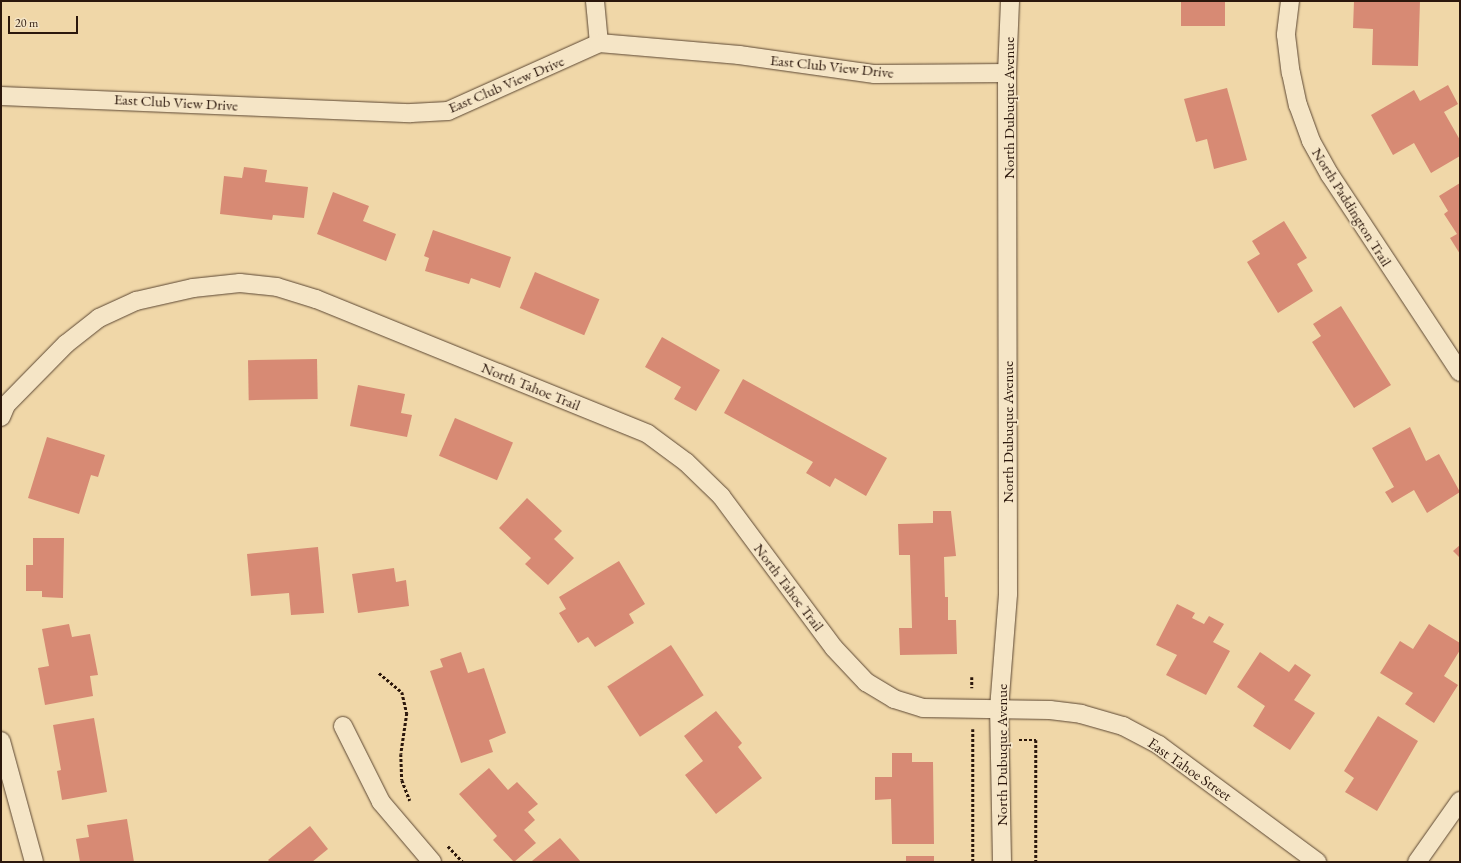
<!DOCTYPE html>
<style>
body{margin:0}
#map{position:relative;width:1461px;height:863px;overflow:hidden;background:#f0d7a8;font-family:"EB Garamond",serif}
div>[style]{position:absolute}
.building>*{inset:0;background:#d78a74;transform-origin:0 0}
.path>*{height:2.5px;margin-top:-1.25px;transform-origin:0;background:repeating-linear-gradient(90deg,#2b170c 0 3px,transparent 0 5px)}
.roads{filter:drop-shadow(0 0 1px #5c4733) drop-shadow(0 0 1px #5c4733)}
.street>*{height:18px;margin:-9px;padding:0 9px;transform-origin:9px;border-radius:9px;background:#f5e5c6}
span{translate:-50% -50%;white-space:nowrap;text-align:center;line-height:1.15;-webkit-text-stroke:3.5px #f5e5c6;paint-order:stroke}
.street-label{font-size:15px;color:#2b170c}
.frame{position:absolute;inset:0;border:2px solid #2b170c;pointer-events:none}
.scale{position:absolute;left:8px;top:16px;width:70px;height:18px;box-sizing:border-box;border:2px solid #2b170c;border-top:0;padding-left:5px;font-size:12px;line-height:14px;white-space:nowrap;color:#2b170c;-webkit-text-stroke:3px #f5e5c6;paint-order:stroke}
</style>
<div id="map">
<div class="building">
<div style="left:1181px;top:1px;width:44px;height:25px"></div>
<div style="clip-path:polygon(1354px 1px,1420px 1px,1418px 66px,1372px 65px,1373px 29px,1353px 28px)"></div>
<div style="clip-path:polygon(1448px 85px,1458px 104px,1444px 112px,1460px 140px,1460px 156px,1431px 173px,1414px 143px,1393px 155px,1371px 115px,1414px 90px,1420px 101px)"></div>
<div style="clip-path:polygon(1227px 88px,1247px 160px,1214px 169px,1207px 139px,1196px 142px,1184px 99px)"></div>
<div style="clip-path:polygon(244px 167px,267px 170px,265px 182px,308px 187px,304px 218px,273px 215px,272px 220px,220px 214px,224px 176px,242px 178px)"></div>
<div style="clip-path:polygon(1460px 183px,1460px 254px,1450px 238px,1457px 234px,1444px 214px,1448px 211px,1439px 196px)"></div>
<div style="clip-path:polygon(333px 192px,369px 206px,363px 221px,396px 234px,386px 261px,317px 234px)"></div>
<div style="clip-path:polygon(1284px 221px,1307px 258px,1297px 264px,1313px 291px,1278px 313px,1247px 262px,1260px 254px,1252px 241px)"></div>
<div style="clip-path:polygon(433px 230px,511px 257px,500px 288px,471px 278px,469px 284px,425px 271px,429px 258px,424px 256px)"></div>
<div style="left:535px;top:272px;width:70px;height:39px;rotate:23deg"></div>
<div style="clip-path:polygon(1341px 306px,1391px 385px,1354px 408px,1312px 342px,1321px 336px,1313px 324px)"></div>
<div style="clip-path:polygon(662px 337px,720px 370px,696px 411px,674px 399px,681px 387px,645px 367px)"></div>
<div style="left:317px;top:359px;width:40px;height:69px;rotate:89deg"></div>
<div style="clip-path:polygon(743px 379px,887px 458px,866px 496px,835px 478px,830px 487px,806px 473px,813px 462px,724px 413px)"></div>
<div style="clip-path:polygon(358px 385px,405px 394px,401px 413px,412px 415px,407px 437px,350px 426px)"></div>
<div style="left:455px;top:418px;width:63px;height:41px;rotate:23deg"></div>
<div style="clip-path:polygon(1410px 427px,1426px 461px,1439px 454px,1460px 492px,1427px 513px,1414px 490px,1392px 503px,1385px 492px,1394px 487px,1372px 448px)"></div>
<div style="clip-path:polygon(47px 437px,105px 455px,98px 477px,91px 475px,79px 514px,28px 498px)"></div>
<div style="clip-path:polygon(527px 498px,562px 531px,554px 539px,574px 558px,548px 585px,525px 564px,531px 558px,499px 528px)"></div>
<div style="clip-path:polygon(933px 511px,951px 511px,956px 556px,944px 557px,945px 597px,948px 597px,948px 620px,956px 620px,957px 654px,900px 655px,899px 628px,912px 628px,910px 555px,899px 555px,898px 524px,933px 523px)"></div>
<div style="clip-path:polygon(33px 538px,64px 538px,63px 598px,42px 597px,42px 591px,26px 591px,26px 565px,33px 565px)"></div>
<div style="clip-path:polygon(1460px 545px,1460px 558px,1453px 551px)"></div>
<div style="clip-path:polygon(318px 547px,324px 613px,291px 615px,289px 593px,251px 596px,247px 554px)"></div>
<div style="clip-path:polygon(619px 561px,645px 604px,629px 614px,634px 623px,595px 647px,588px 637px,578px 643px,559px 613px,566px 609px,559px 597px)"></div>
<div style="clip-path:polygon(394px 568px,396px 582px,406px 580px,409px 606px,358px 613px,352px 574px)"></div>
<div style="clip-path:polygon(1177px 604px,1195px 613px,1192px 618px,1204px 624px,1209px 616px,1224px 624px,1213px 642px,1230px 651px,1206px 695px,1166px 675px,1177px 655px,1156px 645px)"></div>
<div style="clip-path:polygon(69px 624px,72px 637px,90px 634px,98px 675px,90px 676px,93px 696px,45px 705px,38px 668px,49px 666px,42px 629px)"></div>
<div style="clip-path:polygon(1429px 624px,1460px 643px,1460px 650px,1444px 676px,1458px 685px,1434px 723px,1405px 704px,1413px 693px,1380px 673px,1400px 641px,1413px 649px)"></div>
<div style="left:671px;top:645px;width:60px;height:76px;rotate:57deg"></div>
<div style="clip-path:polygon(461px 652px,468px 673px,484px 668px,506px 733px,489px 740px,493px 752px,461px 763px,430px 671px,443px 667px,440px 659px)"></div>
<div style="clip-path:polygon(1260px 652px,1289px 672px,1295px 664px,1311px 675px,1294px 700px,1315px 713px,1290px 750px,1253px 726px,1265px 706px,1237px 687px)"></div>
<div style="clip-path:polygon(716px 711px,742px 743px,738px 747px,762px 778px,716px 814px,685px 775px,703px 761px,684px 736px)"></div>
<div style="clip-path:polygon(1378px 716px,1418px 741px,1377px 811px,1345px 792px,1354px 778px,1344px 771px)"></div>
<div style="clip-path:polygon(94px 718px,107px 792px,62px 800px,57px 771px,61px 770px,53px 725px)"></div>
<div style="clip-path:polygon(892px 753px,912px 753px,912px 762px,933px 762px,934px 844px,892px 844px,891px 799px,875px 800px,875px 777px,892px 777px)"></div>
<div style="clip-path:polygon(489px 768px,508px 790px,517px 782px,538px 804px,528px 812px,535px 820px,524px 830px,536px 843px,514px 862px,493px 840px,497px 836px,459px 794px)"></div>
<div style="clip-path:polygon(127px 819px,134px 862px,80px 862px,76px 839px,89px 837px,87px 825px)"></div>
<div style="clip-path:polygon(310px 826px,328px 849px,312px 862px,270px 862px,268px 860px)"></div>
<div style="clip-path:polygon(560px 838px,581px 862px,533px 862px,532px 861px)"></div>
<div style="left:906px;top:856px;width:28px;height:6px"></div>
</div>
<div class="path">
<div style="left:379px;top:673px;width:30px;rotate:40deg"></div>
<div style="left:402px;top:692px;width:22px;rotate:77deg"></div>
<div style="left:407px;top:713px;width:41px;rotate:98.3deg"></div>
<div style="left:401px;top:754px;width:26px;rotate:88deg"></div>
<div style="left:402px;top:780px;width:22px;rotate:69deg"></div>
<div style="left:972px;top:677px;width:11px;rotate:90deg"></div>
<div style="left:973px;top:729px;width:133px;rotate:90deg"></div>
<div style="left:1019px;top:740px;width:17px"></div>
<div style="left:1036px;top:740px;width:122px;rotate:90deg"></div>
<div style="left:448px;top:846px;width:22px;rotate:47deg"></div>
</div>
<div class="roads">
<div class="street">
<div style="left:595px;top:1px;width:42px;rotate:84.6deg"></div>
<div style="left:1290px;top:1px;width:34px;rotate:97deg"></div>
<div style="left:1286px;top:35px;width:38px;rotate:83deg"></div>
<div style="left:1291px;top:73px;width:33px;rotate:78deg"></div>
<div style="left:1298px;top:105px;width:38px;rotate:70deg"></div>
<div style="left:1311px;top:141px;width:39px;rotate:61deg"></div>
<div style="left:1330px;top:175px;width:236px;rotate:56.6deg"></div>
<div style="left:1px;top:96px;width:410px;rotate:2.4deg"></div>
<div style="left:411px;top:113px;width:37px;rotate:-3deg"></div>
<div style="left:448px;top:111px;width:166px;rotate:-24.2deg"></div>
<div style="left:599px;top:43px;width:141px;rotate:4.9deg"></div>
<div style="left:739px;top:55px;width:137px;rotate:8deg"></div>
<div style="left:875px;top:74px;width:132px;rotate:-0.4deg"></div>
<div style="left:1px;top:417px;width:13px;rotate:-67deg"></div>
<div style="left:6px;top:405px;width:86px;rotate:-45.5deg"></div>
<div style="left:66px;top:344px;width:42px;rotate:-38.2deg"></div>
<div style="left:99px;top:318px;width:41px;rotate:-24.7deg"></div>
<div style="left:136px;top:301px;width:58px;rotate:-12.8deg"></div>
<div style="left:193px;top:288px;width:47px;rotate:-6.1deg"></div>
<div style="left:240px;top:283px;width:37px;rotate:6deg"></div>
<div style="left:277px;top:287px;width:41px;rotate:17.1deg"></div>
<div style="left:316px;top:299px;width:358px;rotate:22.1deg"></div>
<div style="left:648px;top:434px;width:47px;rotate:36.4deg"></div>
<div style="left:686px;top:462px;width:49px;rotate:44.2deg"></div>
<div style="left:721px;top:496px;width:189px;rotate:53.4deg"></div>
<div style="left:834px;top:648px;width:47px;rotate:46.7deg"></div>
<div style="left:866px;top:682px;width:33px;rotate:31deg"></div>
<div style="left:894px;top:699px;width:30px;rotate:17deg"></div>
<div style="left:923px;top:708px;width:127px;rotate:0.9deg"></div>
<div style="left:1050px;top:710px;width:31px;rotate:7deg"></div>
<div style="left:1081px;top:714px;width:44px;rotate:15.9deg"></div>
<div style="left:1123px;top:726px;width:41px;rotate:27.8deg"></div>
<div style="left:1159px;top:745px;width:197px;rotate:36.5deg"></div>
<div style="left:343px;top:726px;width:85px;rotate:63.4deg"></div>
<div style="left:381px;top:802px;width:79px;rotate:49.6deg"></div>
<div style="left:1px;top:741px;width:125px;rotate:74.7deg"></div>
<div style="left:1002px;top:862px;width:153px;rotate:-91.1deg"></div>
<div style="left:999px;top:709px;width:115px;rotate:-85.5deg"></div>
<div style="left:1008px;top:594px;width:521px;rotate:-90.11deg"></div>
<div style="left:1007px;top:73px;width:72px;rotate:-87.6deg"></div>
<div style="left:1417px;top:862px;width:75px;rotate:-54.8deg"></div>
</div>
</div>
<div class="street-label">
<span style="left:832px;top:66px;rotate:6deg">East Club View Drive</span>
<span style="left:506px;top:84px;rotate:-23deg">East Club View Drive</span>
<span style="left:176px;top:102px;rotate:3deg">East Club View Drive</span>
<span style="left:1009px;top:108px;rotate:-90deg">North Dubuque Avenue</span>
<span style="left:1352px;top:207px;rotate:58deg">North Paddington Trail</span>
<span style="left:531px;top:386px;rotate:22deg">North Tahoe Trail</span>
<span style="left:1008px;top:432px;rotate:-90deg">North Dubuque Avenue</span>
<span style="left:789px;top:587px;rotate:53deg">North Tahoe Trail</span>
<span style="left:1002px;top:755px;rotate:-90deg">North Dubuque Avenue</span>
<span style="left:1190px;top:769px;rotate:35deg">East Tahoe Street</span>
</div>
<div class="frame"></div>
<div class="scale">20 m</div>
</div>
